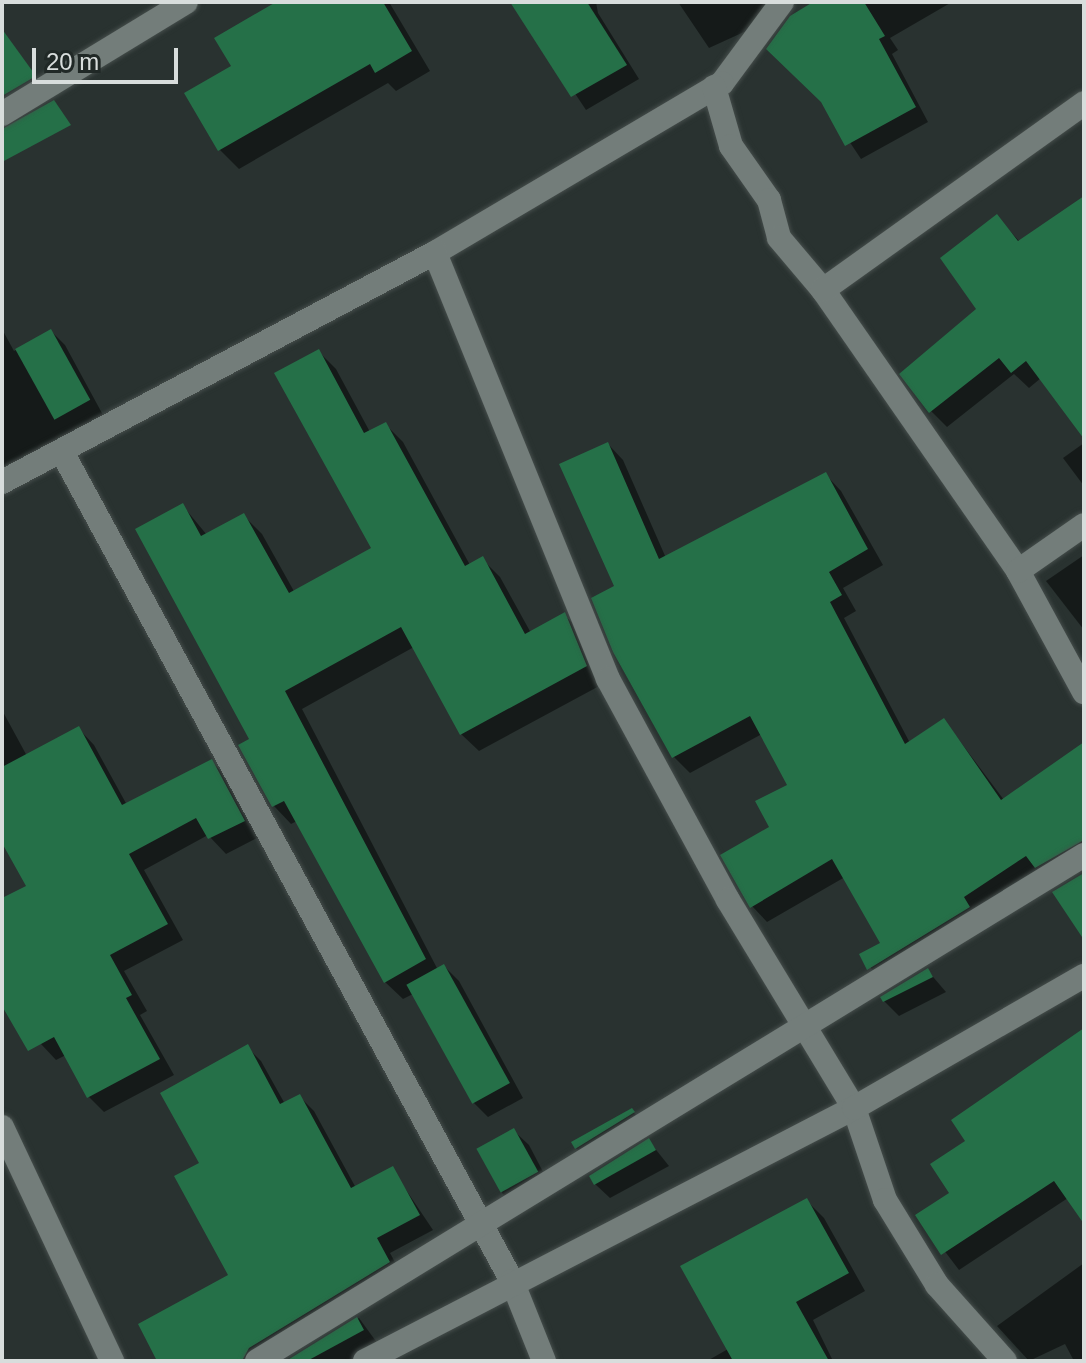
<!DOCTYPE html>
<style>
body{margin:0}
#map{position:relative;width:1086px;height:1363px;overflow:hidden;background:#293230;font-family:Arial,sans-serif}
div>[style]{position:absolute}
.shadow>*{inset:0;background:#0007}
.building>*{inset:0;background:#257048;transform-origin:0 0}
.roads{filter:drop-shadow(0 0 2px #454d4b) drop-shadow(0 0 2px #454d4b)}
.street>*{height:24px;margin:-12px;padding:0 12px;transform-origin:12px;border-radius:12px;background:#737d7a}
span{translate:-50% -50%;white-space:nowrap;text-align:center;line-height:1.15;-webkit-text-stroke:6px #202826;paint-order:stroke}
.frame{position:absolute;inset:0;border:4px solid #d8dddc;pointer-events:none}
.scale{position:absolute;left:32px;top:48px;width:146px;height:36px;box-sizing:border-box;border:4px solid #d8dddc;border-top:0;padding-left:10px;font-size:24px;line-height:28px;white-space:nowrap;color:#d8dddc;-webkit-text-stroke:6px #202826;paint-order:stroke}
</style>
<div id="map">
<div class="shadow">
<div style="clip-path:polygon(280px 2px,389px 2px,430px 71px,396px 91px,388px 83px,239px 169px,220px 150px,187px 94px,234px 67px)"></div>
<div style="clip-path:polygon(514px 2px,596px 2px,598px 13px,639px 79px,586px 110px)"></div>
<div style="clip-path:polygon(678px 2px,778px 2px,758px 42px,744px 32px,709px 48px)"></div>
<div style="clip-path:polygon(818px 2px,952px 2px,890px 38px,898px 50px,892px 54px,928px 122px,861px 159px,823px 102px)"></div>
<div style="clip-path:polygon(1084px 198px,1084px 436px,1041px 378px,1029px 388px,1014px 374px,947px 427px,931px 411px,979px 309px,997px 217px,1020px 242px)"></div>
<div style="clip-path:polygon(2px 329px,14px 351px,51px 331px,65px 345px,103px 415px,2px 468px)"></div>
<div style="clip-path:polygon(319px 352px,336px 369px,370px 432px,385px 424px,403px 442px,470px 565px,482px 559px,500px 577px,531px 633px,564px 615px,582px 632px,603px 684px,479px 751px,461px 734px,414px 647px,302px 709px,438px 970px,444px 966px,459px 981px,523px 1098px,488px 1117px,473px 1102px,413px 994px,403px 999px,385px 982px,297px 821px,291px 824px,274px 806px,183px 506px,207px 535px,244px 516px,262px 534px,295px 593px,374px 548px)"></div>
<div style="clip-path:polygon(1084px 443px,1084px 486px,1063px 458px)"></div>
<div style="clip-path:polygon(608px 444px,623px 460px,666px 558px,826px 475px,841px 491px,883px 565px,843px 588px,856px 611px,844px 618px,910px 743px,944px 720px,1004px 800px,1084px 744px,1084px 862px,884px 985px,861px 955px,883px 944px,845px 877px,767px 922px,752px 906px,771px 827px,789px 786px,762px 734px,690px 773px,674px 757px,616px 587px)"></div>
<div style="clip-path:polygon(1084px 555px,1084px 630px,1046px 581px)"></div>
<div style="clip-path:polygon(2px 710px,27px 756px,79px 729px,94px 745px,127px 805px,211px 761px,227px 777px,259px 837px,226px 854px,208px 835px,144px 870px,183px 940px,124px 971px,147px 1011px,140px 1015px,174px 1075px,104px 1112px,88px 1096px,66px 1055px,56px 1060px,41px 1044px,2px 972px,2px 901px,28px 887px,2px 839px)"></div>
<div style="clip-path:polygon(928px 971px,946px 992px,899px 1016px,884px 1001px)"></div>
<div style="clip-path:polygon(1084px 1031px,1084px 1221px,1068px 1198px,959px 1270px,918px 1216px,952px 1194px,968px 1142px)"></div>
<div style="clip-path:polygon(247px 1047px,261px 1061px,285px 1104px,300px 1097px,314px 1111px,356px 1188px,392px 1169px,433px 1230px,390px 1253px,403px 1277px,265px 1361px,159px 1361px,231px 1275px,202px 1164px)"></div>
<div style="clip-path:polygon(632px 1111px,647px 1125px,591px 1163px,576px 1148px)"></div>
<div style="clip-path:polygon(514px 1131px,529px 1145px,551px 1187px,516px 1208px,502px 1193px)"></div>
<div style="clip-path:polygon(649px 1141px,669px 1166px,610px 1198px,595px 1184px)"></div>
<div style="clip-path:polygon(806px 1200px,824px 1218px,865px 1291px,813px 1320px,833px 1361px,707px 1361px,728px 1349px)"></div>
<div style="clip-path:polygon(1084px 1263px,1084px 1361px,1074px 1361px,1065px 1344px,1029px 1361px,997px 1326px)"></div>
<div style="clip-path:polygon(359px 1318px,386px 1355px,375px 1361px,289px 1361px)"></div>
</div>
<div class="building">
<div style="clip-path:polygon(276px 2px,383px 2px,412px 51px,375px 73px,370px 64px,218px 151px,184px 93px,231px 66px,214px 38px)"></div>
<div style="clip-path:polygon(510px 2px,587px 2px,627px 65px,571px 97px)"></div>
<div style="clip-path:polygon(813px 2px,864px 2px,885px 36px,879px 39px,916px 107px,845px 146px,821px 102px,766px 49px,790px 16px)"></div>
<div style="clip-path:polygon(2px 29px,36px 76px,2px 96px)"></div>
<div style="clip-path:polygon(54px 100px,71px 125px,2px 162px,2px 129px)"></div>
<div style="clip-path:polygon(1084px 196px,1084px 439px,1026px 361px,1011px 373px,999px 358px,929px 413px,899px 374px,976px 309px,940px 258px,997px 214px,1018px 241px)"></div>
<div style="left:51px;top:329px;width:81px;height:41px;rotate:61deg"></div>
<div style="clip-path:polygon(319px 349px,364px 433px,386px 422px,465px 566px,483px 556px,525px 634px,565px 612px,587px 666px,460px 735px,401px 627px,285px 691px,426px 959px,384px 983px,284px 801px,272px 807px,238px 745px,249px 739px,135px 529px,183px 503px,201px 536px,244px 513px,289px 593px,371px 548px,274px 373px)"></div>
<div style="clip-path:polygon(608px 442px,659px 559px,826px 472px,868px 549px,829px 572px,842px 595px,830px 602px,905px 744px,944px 718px,1001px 800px,1084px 742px,1084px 840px,1035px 868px,1026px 856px,964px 897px,970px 907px,867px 970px,859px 954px,880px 943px,832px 859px,750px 908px,720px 855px,769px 827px,755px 801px,787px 785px,750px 716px,672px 758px,613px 652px,591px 598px,614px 586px,559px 464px)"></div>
<div style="clip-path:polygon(79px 726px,122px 805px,212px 759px,245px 821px,208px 839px,196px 818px,129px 854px,168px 924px,110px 955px,132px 995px,126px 998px,160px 1059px,87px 1098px,54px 1037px,28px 1051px,2px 1006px,2px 898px,26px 886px,2px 843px,2px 767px)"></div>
<div style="clip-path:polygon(1084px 873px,1084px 940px,1052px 892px)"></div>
<div style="left:444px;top:964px;width:136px;height:43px;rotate:61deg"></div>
<div style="clip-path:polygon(928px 968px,933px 977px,883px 1002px,880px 997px)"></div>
<div style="clip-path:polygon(1084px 1028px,1084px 1224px,1054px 1181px,941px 1255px,915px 1215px,949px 1193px,930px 1164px,965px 1141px,951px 1120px)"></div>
<div style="clip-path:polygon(248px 1044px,280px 1104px,300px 1094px,351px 1188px,393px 1166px,420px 1215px,377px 1238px,390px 1262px,249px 1348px,242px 1361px,157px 1361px,138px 1324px,228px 1275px,174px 1176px,199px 1163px,160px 1093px)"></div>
<div style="clip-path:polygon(632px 1108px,635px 1112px,575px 1149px,571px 1142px)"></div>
<div style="left:514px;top:1128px;width:50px;height:43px;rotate:61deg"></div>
<div style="clip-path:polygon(649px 1138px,656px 1150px,594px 1185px,589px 1176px)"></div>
<div style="clip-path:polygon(807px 1198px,849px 1273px,796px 1302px,829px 1361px,733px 1361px,680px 1266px)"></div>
<div style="clip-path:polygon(357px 1317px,364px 1330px,307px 1361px,286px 1361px)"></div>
</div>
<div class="roads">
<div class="street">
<div style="left:782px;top:2px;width:101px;rotate:126.5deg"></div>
<div style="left:722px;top:83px;width:334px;rotate:149.4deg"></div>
<div style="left:435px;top:253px;width:460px;rotate:67.9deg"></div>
<div style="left:608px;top:679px;width:251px;rotate:61.5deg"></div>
<div style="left:728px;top:900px;width:243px;rotate:58.8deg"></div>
<div style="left:854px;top:1108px;width:97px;rotate:71.4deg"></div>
<div style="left:885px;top:1200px;width:100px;rotate:58.5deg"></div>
<div style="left:937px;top:1285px;width:102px;rotate:48.2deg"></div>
<div style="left:714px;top:87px;width:61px;rotate:73.9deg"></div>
<div style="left:731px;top:146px;width:66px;rotate:54.9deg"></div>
<div style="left:769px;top:200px;width:39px;rotate:75deg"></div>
<div style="left:779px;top:238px;width:68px;rotate:49.8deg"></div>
<div style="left:823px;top:290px;width:342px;rotate:55.2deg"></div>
<div style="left:1018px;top:571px;width:138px;rotate:61.4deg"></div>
<div style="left:2px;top:114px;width:215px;rotate:-31.3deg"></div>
<div style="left:823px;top:290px;width:321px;rotate:-35.6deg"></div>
<div style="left:62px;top:452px;width:943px;rotate:61.51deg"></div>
<div style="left:512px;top:1281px;width:86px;rotate:68.2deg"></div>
<div style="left:2px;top:482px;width:490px;rotate:-27.9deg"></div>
<div style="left:1018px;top:571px;width:80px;rotate:-34.9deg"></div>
<div style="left:2px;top:1127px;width:259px;rotate:64.8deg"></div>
<div style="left:257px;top:1361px;width:970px;rotate:-31.46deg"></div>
<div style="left:365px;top:1361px;width:551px;rotate:-27.36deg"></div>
<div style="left:854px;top:1108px;width:265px;rotate:-29.9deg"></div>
</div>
</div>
<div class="frame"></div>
<div class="scale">20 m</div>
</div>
